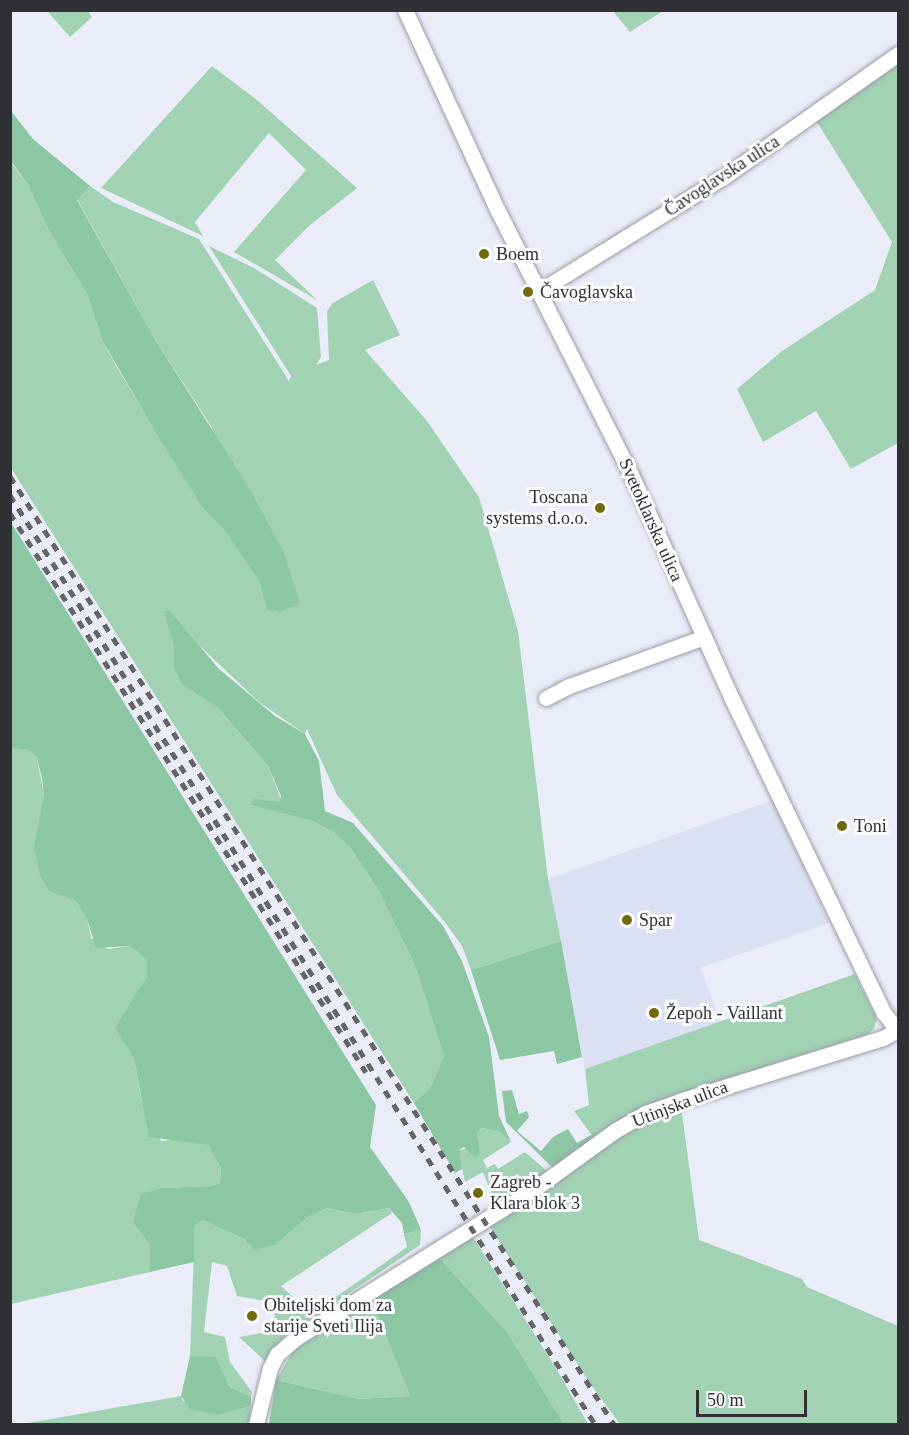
<!DOCTYPE html>
<meta charset="utf-8">
<style>
body{margin:0}
#map{position:relative;width:909px;height:1435px;overflow:hidden;background:#eaedf8;font-family:"Times New Roman",serif}
div>[style]{position:absolute}
.built>*{inset:0;background:#dbe0f2}
.green>*{inset:0;background:#a2d2b4}
.forest>*{inset:0;background:#8cc7a4}
.roads{filter:drop-shadow(0 0 2px #9b9ea8) drop-shadow(0 0 2px #9b9ea8)}
.minor>*{height:15px;margin:-7.5px;padding:0 7.5px;transform-origin:7.5px;border-radius:7.5px;background:#fff}
.rail>*{height:4.5px;margin-top:-2.25px;transform-origin:0;background:repeating-linear-gradient(90deg,#63656b 0 8px,transparent 0 16px)}
.dots>*{width:16px;height:16px;translate:-50% -50%;box-sizing:border-box;border:3px solid #fafbfd;border-radius:50%}
span{translate:-50% -50%;white-space:nowrap;text-align:center;line-height:1.15;-webkit-text-stroke:6px #fafbfd;paint-order:stroke}
.street-label{font-size:18px;color:#303135}
.poi-label{font-size:18px;color:#303135}
.left{translate:0 -50%;text-align:left}
.right{translate:-100% -50%;text-align:right}
.frame{position:absolute;inset:0;border:12px solid #303135;pointer-events:none}
.scale{position:absolute;left:696px;top:1390px;width:111px;height:27px;box-sizing:border-box;border:3px solid #303135;border-top:0;padding-left:8px;font-size:18px;line-height:21px;white-space:nowrap;color:#303135;-webkit-text-stroke:4px #fafbfd;paint-order:stroke}
</style>
<div id="map">
<div class="built">
<div style="clip-path:polygon(773px 800px,829px 923px,701px 968px,720px 1022px,585px 1069px,548px 879px)"></div>
</div>
<div class="green">
<div style="clip-path:polygon(47px 11px,88px 11px,92px 17px,70px 37px)"></div>
<div style="clip-path:polygon(613px 11px,663px 11px,630px 32px)"></div>
<div style="clip-path:polygon(898px 65px,898px 443px,851px 469px,816px 411px,763px 442px,737px 389px,782px 351px,875px 290px,892px 242px,815px 119px)"></div>
<div style="clip-path:polygon(212px 66px,257px 100px,357px 188px,310px 225px,275px 260px,317px 300px,234px 252px,306px 170px,269px 133px,195px 222px,203px 236px,101px 188px)"></div>
<div style="clip-path:polygon(10px 161px,28px 185px,49px 231px,87px 294px,102px 340px,118px 369px,203px 509px,224px 530px,259px 581px,267px 610px,279px 612px,211px 426px,156px 341px,77px 199px,90px 186px,113px 202px,199px 239px,289px 381px,291px 376px,209px 246px,254px 268px,317px 308px,321px 357px,316px 365px,329px 360px,327px 311px,333px 303px,373px 280px,400px 335px,365px 350px,427px 421px,479px 497px,518px 631px,548px 879px,561px 941px,471px 970px,462px 946px,444px 921px,337px 795px,307px 729px,305px 734px,259px 702px,164px 612px,174px 648px,174px 669px,182px 685px,218px 708px,268px 766px,282px 802px,250px 805px,312px 821px,333px 832px,349px 846px,377px 888px,414px 963px,444px 1056px,430px 1088px,414px 1103px,11px 468px)"></div>
<div style="clip-path:polygon(11px 747px,29px 750px,37px 758px,44px 796px,40px 876px,49px 890px,76px 901px,87px 919px,91px 938px,108px 949px,130px 946px,147px 960px,147px 976px,116px 1028px,134px 1059px,142px 1102px,161px 1141px,180px 1139px,208px 1145px,221px 1168px,220px 1183px,212px 1186px,163px 1188px,134px 1222px,150px 1245px,150px 1272px,11px 1304px)"></div>
<div style="clip-path:polygon(855px 974px,877px 1019px,874px 1029px,866px 1035px,762px 1068px,594px 1138px,574px 1111px,589px 1105px,585px 1069px)"></div>
<div style="clip-path:polygon(681px 1106px,699px 1240px,802px 1279px,807px 1287px,898px 1326px,898px 1424px,620px 1424px,589px 1382px,488px 1224px,609px 1143px)"></div>
<div style="clip-path:polygon(480px 1128px,498px 1131px,511px 1142px,483px 1160px,487px 1168px,495px 1164px,498px 1169px,525px 1152px,548px 1172px,500px 1202px,492px 1195px,483px 1172px,465px 1182px,458px 1150px,478px 1147px,477px 1134px)"></div>
<div style="clip-path:polygon(327px 1208px,356px 1214px,389px 1208px,392px 1213px,281px 1286px,312px 1314px,407px 1247px,404px 1234px,421px 1230px,420px 1245px,284px 1337px,265px 1361px,239px 1337px,273px 1331px,276px 1303px,237px 1296px,227px 1266px,212px 1262px,204px 1332px,225px 1337px,230px 1362px,252px 1392px,251px 1396px,230px 1387px,216px 1358px,190px 1356px,195px 1226px,203px 1220px,246px 1240px,276px 1244px,308px 1217px)"></div>
<div style="clip-path:polygon(471px 1234px,557px 1370px,588px 1424px,564px 1424px,507px 1332px,435px 1253px)"></div>
<div style="clip-path:polygon(371px 1299px,410px 1396px,359px 1399px,276px 1380px,295px 1348px)"></div>
<div style="clip-path:polygon(181px 1396px,183px 1401px,220px 1415px,251px 1406px,250px 1424px,23px 1424px)"></div>
</div>
<div class="forest">
<div style="clip-path:polygon(11px 111px,33px 139px,90px 186px,77px 200px,156px 341px,251px 491px,284px 553px,300px 604px,279px 612px,267px 610px,259px 581px,224px 530px,203px 509px,155px 431px,102px 340px,87px 294px,49px 231px,28px 185px,11px 161px)"></div>
<div style="clip-path:polygon(10px 521px,376px 1105px,370px 1147px,409px 1202px,421px 1230px,404px 1234px,402px 1223px,389px 1208px,356px 1214px,327px 1208px,308px 1217px,276px 1244px,254px 1250px,246px 1240px,203px 1220px,195px 1226px,194px 1262px,150px 1272px,150px 1245px,133px 1222px,141px 1194px,163px 1188px,212px 1186px,220px 1183px,221px 1168px,208px 1145px,149px 1137px,134px 1059px,115px 1028px,147px 976px,147px 960px,130px 946px,96px 948px,87px 919px,76px 901px,49px 891px,40px 876px,34px 846px,44px 796px,42px 778px,37px 758px,29px 750px,11px 748px)"></div>
<div style="clip-path:polygon(169px 610px,219px 669px,275px 716px,305px 734px,319px 761px,325px 811px,353px 823px,443px 926px,462px 961px,489px 1037px,499px 1116px,511px 1142px,498px 1131px,481px 1128px,477px 1134px,480px 1155px,475px 1158px,464px 1147px,459px 1150px,462px 1169px,455px 1173px,414px 1103px,430px 1088px,444px 1056px,414px 963px,377px 888px,349px 846px,333px 832px,312px 821px,250px 805px,254px 799px,280px 802px,281px 796px,268px 766px,218px 708px,182px 685px,174px 669px,174px 648px,164px 612px)"></div>
<div style="clip-path:polygon(561px 941px,582px 1057px,557px 1064px,554px 1051px,500px 1060px,471px 970px)"></div>
<div style="clip-path:polygon(512px 1090px,519px 1114px,527px 1111px,529px 1117px,517px 1131px,541px 1151px,553px 1137px,568px 1129px,577px 1143px,593px 1134px,594px 1137px,554px 1169px,506px 1122px,502px 1091px)"></div>
<div style="clip-path:polygon(435px 1253px,507px 1332px,564px 1424px,269px 1424px,276px 1380px,359px 1399px,410px 1396px,371px 1299px)"></div>
<div style="clip-path:polygon(190px 1356px,216px 1357px,230px 1387px,251px 1396px,251px 1406px,220px 1415px,191px 1410px,181px 1396px)"></div>
</div>
<div class="roads">
<div class="minor">
<div style="left:405px;top:10px;width:219px;rotate:65.2deg"></div>
<div style="left:497px;top:209px;width:292px;rotate:63.2deg"></div>
<div style="left:629px;top:470px;width:251px;rotate:65.8deg"></div>
<div style="left:732px;top:699px;width:349px;rotate:64.2deg"></div>
<div style="left:884px;top:1013px;width:23px;rotate:52deg"></div>
<div style="left:541px;top:290px;width:216px;rotate:-31.8deg"></div>
<div style="left:725px;top:176px;width:212px;rotate:-35.2deg"></div>
<div style="left:546px;top:698px;width:26px;rotate:-28deg"></div>
<div style="left:569px;top:686px;width:144px;rotate:-19.9deg"></div>
<div style="left:256px;top:1424px;width:58px;rotate:-76deg"></div>
<div style="left:270px;top:1368px;width:16px;rotate:-63deg"></div>
<div style="left:277px;top:1354px;width:25px;rotate:-40deg"></div>
<div style="left:296px;top:1338px;width:279px;rotate:-32deg"></div>
<div style="left:533px;top:1190px;width:102px;rotate:-35.9deg"></div>
<div style="left:616px;top:1130px;width:34px;rotate:-30deg"></div>
<div style="left:645px;top:1113px;width:36px;rotate:-19deg"></div>
<div style="left:679px;top:1101px;width:214px;rotate:-17.2deg"></div>
<div style="left:883px;top:1038px;width:16px;rotate:-30deg"></div>
</div>
</div>
<div class="rail">
<div style="left:10px;top:476px;width:1124px;rotate:57.5deg"></div>
<div style="left:10px;top:495px;width:1098px;rotate:57.8deg"></div>
<div style="left:10px;top:513px;width:663px;rotate:57.51deg"></div>
</div>
<div class="dots">
<div style="left:484px;top:254px;background:#706b06"></div>
<div style="left:528px;top:292px;background:#706b06"></div>
<div style="left:600px;top:508px;background:#706b06"></div>
<div style="left:842px;top:826px;background:#706b06"></div>
<div style="left:627px;top:920px;background:#706b06"></div>
<div style="left:654px;top:1013px;background:#706b06"></div>
<div style="left:478px;top:1193px;background:#706b06"></div>
<div style="left:252px;top:1316px;background:#706b06"></div>
</div>
<div class="street-label">
<span style="left:722px;top:176px;rotate:-33deg">Čavoglavska ulica</span>
<span style="left:651px;top:520px;rotate:66deg">Svetoklarska ulica</span>
<span style="left:680px;top:1104px;rotate:-21deg">Utinjska ulica</span>
</div>
<div class="poi-label">
<span class="left" style="left:496px;top:254px">Boem</span>
<span class="left" style="left:540px;top:292px">Čavoglavska</span>
<span class="right" style="left:588px;top:508px">Toscana<br>systems d.o.o.</span>
<span class="left" style="left:854px;top:826px">Toni</span>
<span class="left" style="left:639px;top:920px">Spar</span>
<span class="left" style="left:666px;top:1013px">Žepoh - Vaillant</span>
<span class="left" style="left:490px;top:1193px">Zagreb -<br>Klara blok 3</span>
<span class="left" style="left:264px;top:1316px">Obiteljski dom za<br>starije Sveti Ilija</span>
</div>
<div class="frame"></div>
<div class="scale">50 m</div>
</div>
